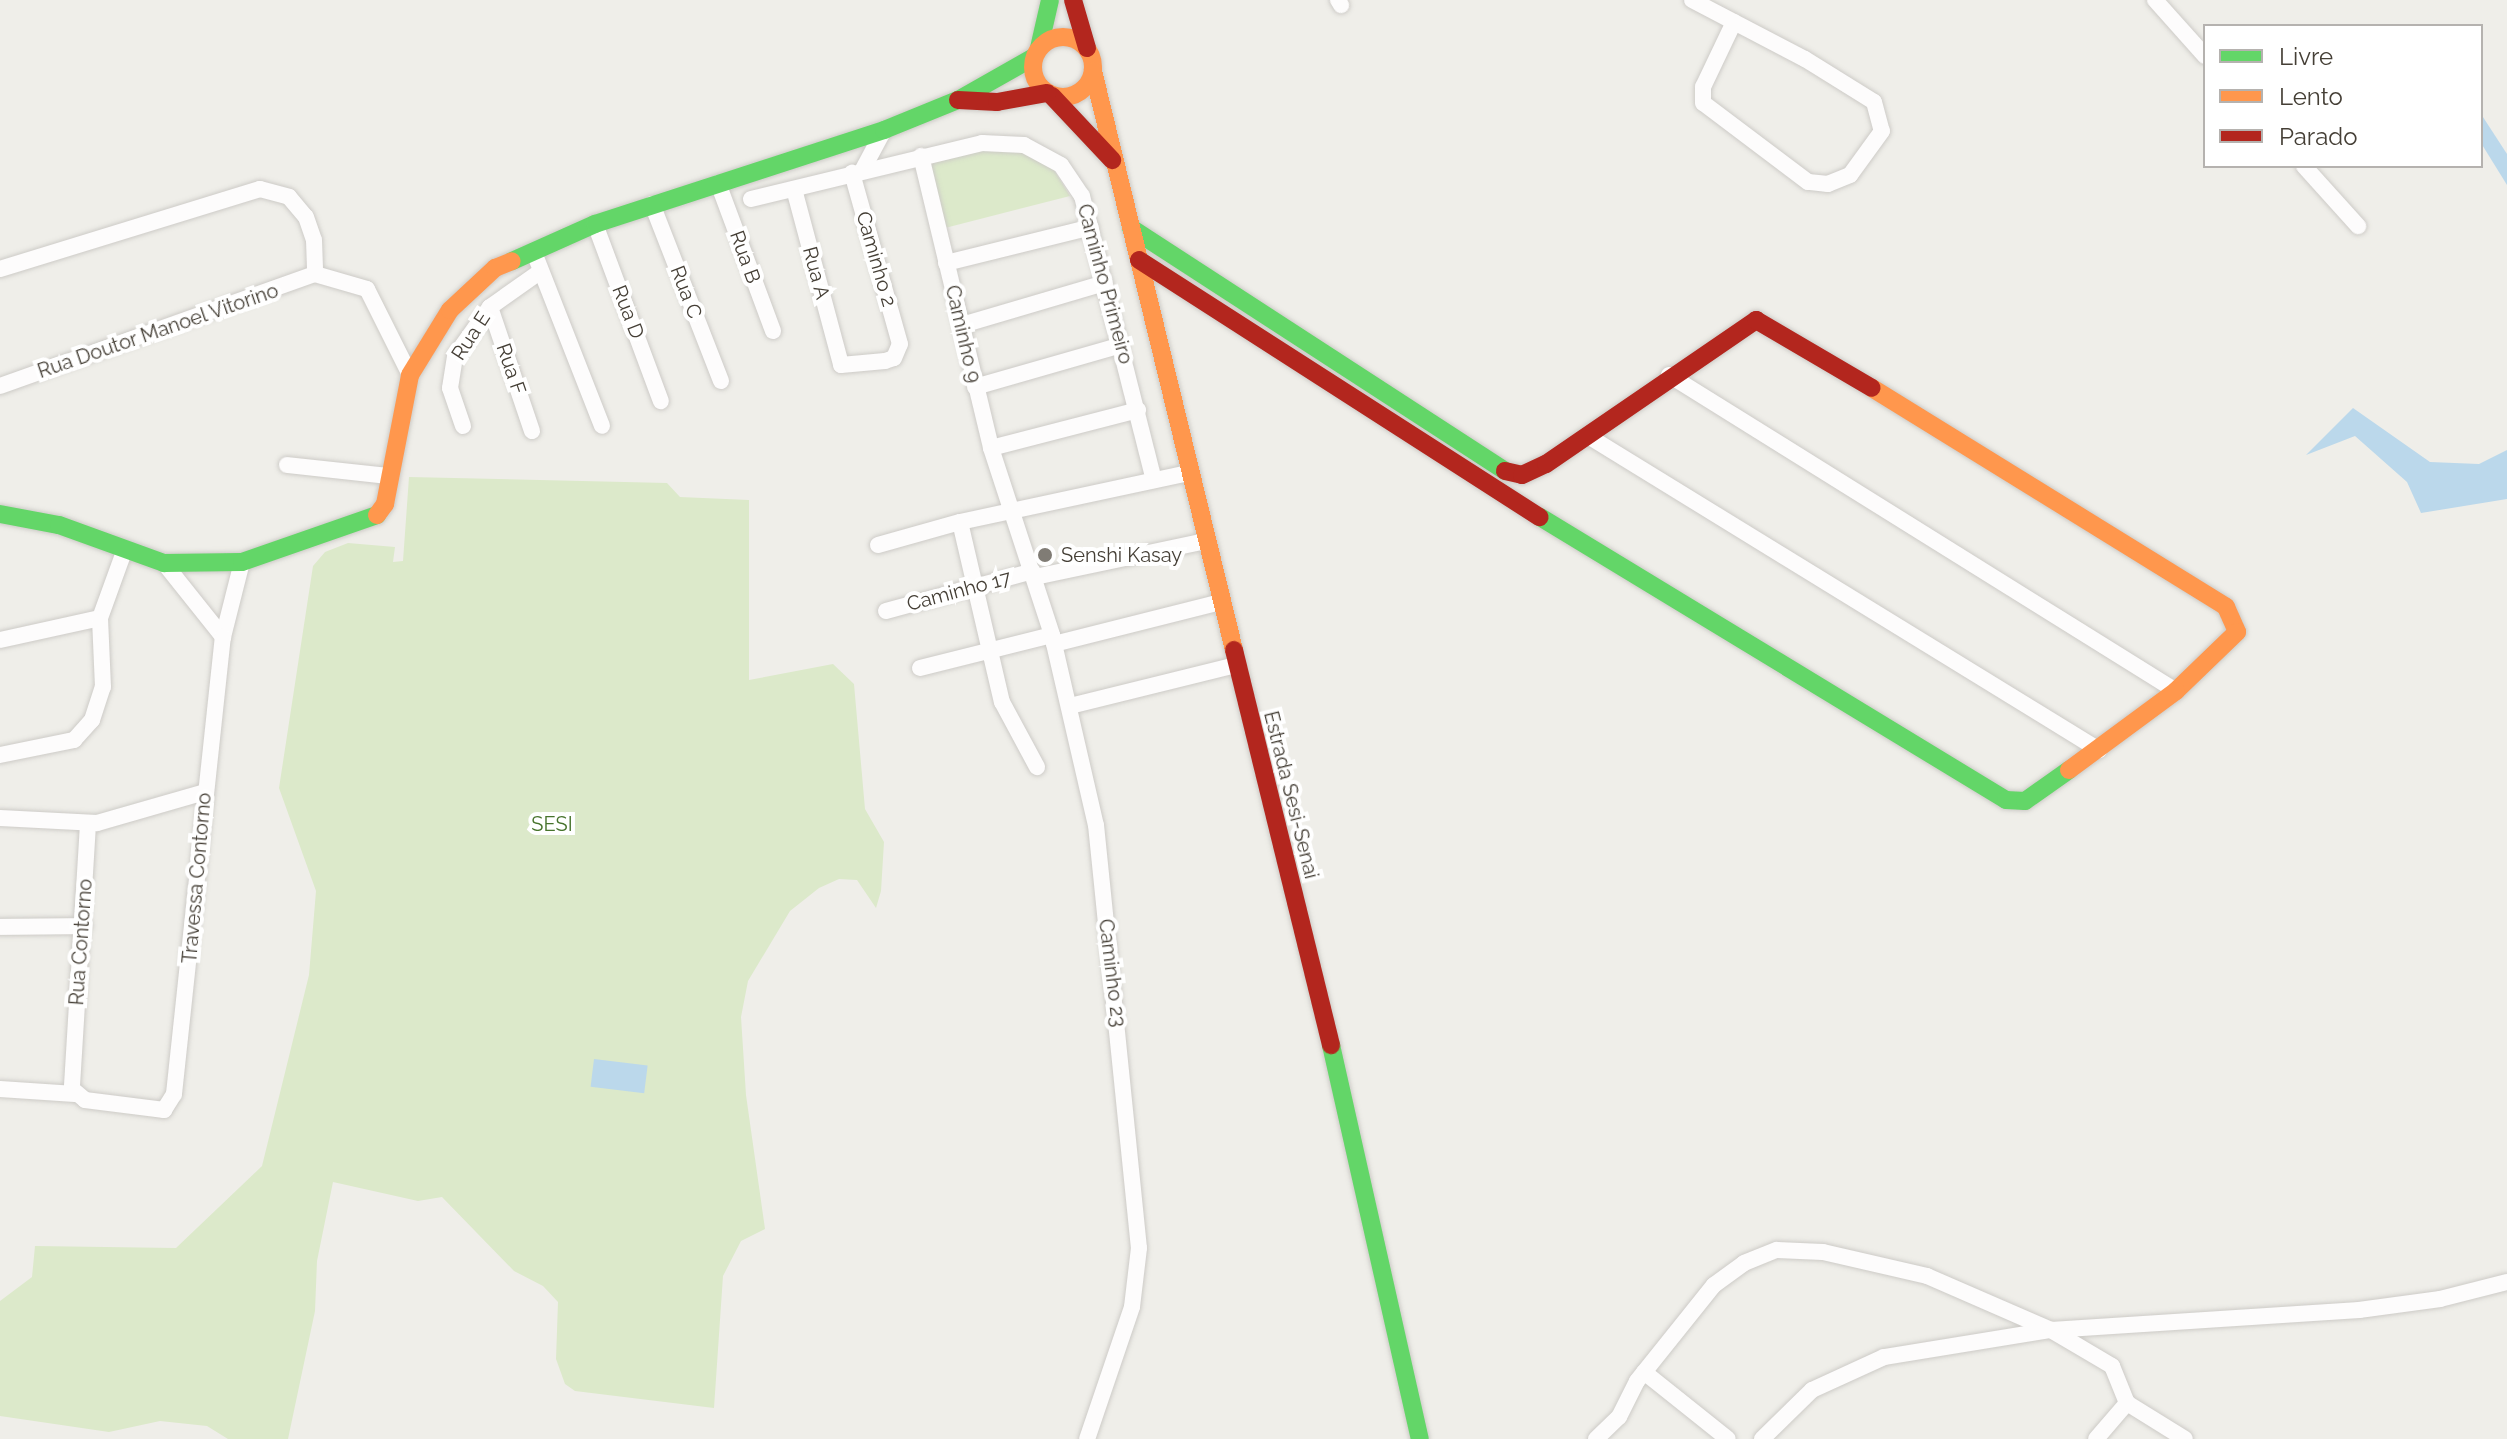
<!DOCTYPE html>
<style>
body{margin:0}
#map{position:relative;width:2507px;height:1439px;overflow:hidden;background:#efeee9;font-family:Raleway,sans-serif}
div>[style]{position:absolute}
.green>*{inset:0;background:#dce9ca}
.water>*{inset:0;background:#bbd8eb;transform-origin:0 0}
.roads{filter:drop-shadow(0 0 2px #cdcbc7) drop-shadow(0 0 2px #cdcbc7)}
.street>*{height:16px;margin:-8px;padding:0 8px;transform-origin:8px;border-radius:8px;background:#fdfcfc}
.fast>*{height:18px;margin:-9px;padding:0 9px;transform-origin:9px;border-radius:9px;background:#63d668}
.slow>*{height:18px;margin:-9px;padding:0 9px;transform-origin:9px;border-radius:9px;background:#ff974d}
.slow>.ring{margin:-9px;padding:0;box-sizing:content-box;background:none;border:18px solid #ff974d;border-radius:50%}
.jam>*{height:18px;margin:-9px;padding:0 9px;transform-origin:9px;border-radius:9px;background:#b3261e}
.dots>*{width:22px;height:22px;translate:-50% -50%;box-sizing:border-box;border:4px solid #fff;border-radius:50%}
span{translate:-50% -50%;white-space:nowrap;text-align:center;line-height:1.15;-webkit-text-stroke:8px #fff;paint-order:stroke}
.street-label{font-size:20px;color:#453f36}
.poi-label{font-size:20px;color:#453f36}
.left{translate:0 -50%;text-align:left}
.park-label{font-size:20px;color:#47732c}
.legend{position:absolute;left:2203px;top:24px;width:280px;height:144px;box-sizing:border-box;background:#fff;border:2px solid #b5b2af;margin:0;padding:10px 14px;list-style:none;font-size:24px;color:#453f36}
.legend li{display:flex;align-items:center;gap:16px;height:40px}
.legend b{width:40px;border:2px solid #b5b2af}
</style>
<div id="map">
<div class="green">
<div style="clip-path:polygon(979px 143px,1020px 148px,1054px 170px,1070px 196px,945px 228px,927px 160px)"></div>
<div style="clip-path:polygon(409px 477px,667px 483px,680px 497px,749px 500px,749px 680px,833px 664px,854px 684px,865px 809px,884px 842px,881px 891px,876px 908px,857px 880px,839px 879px,819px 888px,790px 911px,748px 981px,741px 1017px,746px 1095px,765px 1229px,741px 1241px,723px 1276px,714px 1408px,575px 1391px,565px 1384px,556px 1359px,558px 1302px,543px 1286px,514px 1271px,442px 1197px,418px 1201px,333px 1182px,317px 1261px,315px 1311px,288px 1439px,228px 1439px,207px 1426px,160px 1421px,109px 1432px,0 1416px,0 1301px,32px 1277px,35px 1246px,176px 1248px,262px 1166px,309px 975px,316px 891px,279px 788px,313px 566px,325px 552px,348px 543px,395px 547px,393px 562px,403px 561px)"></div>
</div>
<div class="water">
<div style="clip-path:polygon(2481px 114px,2507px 154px,2507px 185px,2481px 143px)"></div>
<div style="clip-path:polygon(2353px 408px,2430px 462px,2479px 464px,2507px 450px,2507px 499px,2421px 513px,2407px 482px,2355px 436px,2306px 455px)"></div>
<div style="left:594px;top:1059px;width:54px;height:28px;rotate:7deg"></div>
</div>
<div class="roads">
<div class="street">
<div style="left:1338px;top:0;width:6px;rotate:59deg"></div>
<div style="left:1692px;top:0;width:127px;rotate:27.6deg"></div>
<div style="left:1805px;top:59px;width:81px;rotate:31.9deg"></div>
<div style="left:1874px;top:102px;width:30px;rotate:75deg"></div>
<div style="left:1882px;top:131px;width:54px;rotate:126deg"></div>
<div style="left:1850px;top:175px;width:24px;rotate:158deg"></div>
<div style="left:1828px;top:184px;width:20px;rotate:-174deg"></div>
<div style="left:1808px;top:182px;width:131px;rotate:-143deg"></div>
<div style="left:1703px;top:103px;width:16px;rotate:-90deg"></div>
<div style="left:1703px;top:87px;width:72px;rotate:-64.5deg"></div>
<div style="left:2155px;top:0;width:75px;rotate:48.2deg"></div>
<div style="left:921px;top:156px;width:300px;rotate:76.5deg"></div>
<div style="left:991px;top:448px;width:197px;rotate:71.9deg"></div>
<div style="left:1052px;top:635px;width:195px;rotate:77deg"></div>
<div style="left:1096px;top:825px;width:425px;rotate:84.2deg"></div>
<div style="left:1139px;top:1248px;width:59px;rotate:96.8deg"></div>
<div style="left:1132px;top:1307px;width:139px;rotate:108.8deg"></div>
<div style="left:2304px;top:166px;width:81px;rotate:48deg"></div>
<div style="left:862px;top:171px;width:47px;rotate:-61.8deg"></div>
<div style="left:718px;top:183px;width:158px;rotate:69.6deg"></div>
<div style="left:794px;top:189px;width:182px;rotate:75deg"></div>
<div style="left:841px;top:365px;width:44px;rotate:-5.2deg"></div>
<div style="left:885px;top:361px;width:9px;rotate:-18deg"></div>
<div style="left:894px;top:358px;width:15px;rotate:-67deg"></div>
<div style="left:900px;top:344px;width:178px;rotate:-105.7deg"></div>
<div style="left:751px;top:199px;width:238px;rotate:-13.6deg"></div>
<div style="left:982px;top:143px;width:42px;rotate:2.7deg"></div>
<div style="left:1024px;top:145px;width:42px;rotate:28.4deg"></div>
<div style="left:1061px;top:165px;width:37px;rotate:56deg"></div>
<div style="left:1082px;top:196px;width:293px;rotate:75.8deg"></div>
<div style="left:652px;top:204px;width:190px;rotate:68.7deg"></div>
<div style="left:595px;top:224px;width:189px;rotate:69.6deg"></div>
<div style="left:537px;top:260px;width:178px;rotate:68.6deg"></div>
<div style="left:946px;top:263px;width:149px;rotate:-13.9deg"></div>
<div style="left:0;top:269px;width:272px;rotate:-17.1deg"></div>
<div style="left:260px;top:189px;width:30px;rotate:15deg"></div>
<div style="left:289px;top:197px;width:26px;rotate:50deg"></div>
<div style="left:306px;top:217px;width:24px;rotate:71deg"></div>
<div style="left:314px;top:240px;width:34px;rotate:88deg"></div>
<div style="left:315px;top:274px;width:54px;rotate:16.1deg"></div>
<div style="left:367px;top:289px;width:96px;rotate:63.4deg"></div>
<div style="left:490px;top:307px;width:131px;rotate:71.3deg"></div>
<div style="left:962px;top:325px;width:149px;rotate:-16.4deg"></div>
<div style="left:1669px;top:375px;width:597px;rotate:31.93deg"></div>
<div style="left:0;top:386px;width:334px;rotate:-19.6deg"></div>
<div style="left:975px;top:387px;width:152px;rotate:-16deg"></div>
<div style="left:463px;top:426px;width:40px;rotate:-108.9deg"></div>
<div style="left:450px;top:388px;width:32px;rotate:-81deg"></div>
<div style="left:455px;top:356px;width:60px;rotate:-54.5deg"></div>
<div style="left:490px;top:307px;width:62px;rotate:-35.2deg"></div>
<div style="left:1588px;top:436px;width:600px;rotate:31.57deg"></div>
<div style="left:991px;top:448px;width:152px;rotate:-14.5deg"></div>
<div style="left:287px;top:465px;width:103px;rotate:6.2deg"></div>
<div style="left:960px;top:522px;width:185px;rotate:76.9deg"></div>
<div style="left:1002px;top:702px;width:74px;rotate:61.7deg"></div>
<div style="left:878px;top:545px;width:85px;rotate:-15.7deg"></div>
<div style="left:960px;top:522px;width:233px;rotate:-12.1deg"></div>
<div style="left:164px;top:563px;width:95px;rotate:51.4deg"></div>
<div style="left:223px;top:637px;width:77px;rotate:-75.8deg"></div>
<div style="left:1035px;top:577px;width:175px;rotate:-11.9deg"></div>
<div style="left:886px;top:611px;width:152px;rotate:-15.2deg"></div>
<div style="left:0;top:640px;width:102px;rotate:-12.4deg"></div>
<div style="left:1054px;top:644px;width:172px;rotate:-14.1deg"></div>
<div style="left:920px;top:668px;width:136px;rotate:-14deg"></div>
<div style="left:1070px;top:706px;width:171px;rotate:-13.9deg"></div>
<div style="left:0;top:755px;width:76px;rotate:-11.5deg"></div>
<div style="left:74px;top:740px;width:27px;rotate:-48deg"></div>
<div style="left:92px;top:720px;width:35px;rotate:-72deg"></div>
<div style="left:103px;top:687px;width:69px;rotate:-92.5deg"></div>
<div style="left:100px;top:618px;width:73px;rotate:-70.1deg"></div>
<div style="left:0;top:818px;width:97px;rotate:3deg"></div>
<div style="left:97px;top:823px;width:112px;rotate:-16deg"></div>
<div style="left:88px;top:824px;width:265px;rotate:93.5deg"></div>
<div style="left:72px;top:1089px;width:17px;rotate:40deg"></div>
<div style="left:85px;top:1100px;width:80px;rotate:7.2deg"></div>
<div style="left:164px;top:1110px;width:19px;rotate:-58deg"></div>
<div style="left:174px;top:1094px;width:460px;rotate:-83.9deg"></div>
<div style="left:0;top:927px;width:84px;rotate:-0.7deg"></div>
<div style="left:0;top:1089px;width:75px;rotate:3.8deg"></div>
<div style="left:1644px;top:1372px;width:107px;rotate:38.6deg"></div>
<div style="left:1596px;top:1439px;width:32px;rotate:-44deg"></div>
<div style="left:1619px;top:1417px;width:40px;rotate:-63.4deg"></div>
<div style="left:1637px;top:1381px;width:123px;rotate:-51.3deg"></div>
<div style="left:1714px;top:1285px;width:37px;rotate:-36deg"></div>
<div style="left:1744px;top:1263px;width:35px;rotate:-22deg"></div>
<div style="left:1777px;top:1250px;width:46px;rotate:2.5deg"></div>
<div style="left:1823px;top:1252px;width:107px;rotate:13deg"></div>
<div style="left:1927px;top:1276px;width:135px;rotate:23.5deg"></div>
<div style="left:2051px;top:1330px;width:71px;rotate:30.5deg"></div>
<div style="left:2112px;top:1366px;width:40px;rotate:68deg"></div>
<div style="left:2127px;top:1403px;width:68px;rotate:31.8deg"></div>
<div style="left:1762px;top:1439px;width:70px;rotate:-44.4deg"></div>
<div style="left:1812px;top:1390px;width:79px;rotate:-24.6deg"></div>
<div style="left:1884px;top:1357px;width:169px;rotate:-9.2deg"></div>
<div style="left:2051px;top:1330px;width:309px;rotate:-3.7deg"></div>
<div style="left:2359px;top:1310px;width:82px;rotate:-7.7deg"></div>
<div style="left:2440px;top:1299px;width:69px;rotate:-14.2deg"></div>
<div style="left:2096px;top:1439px;width:48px;rotate:-49.3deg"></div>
</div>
<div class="fast">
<div style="left:1039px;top:48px;width:49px;rotate:-77.1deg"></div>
<div style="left:1131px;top:228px;width:446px;rotate:33deg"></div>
<div style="left:512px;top:261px;width:91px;rotate:-24deg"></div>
<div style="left:595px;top:224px;width:304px;rotate:-18deg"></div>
<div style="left:884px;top:130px;width:80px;rotate:-22.1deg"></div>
<div style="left:958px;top:100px;width:87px;rotate:-29.5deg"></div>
<div style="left:0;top:514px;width:60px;rotate:10.6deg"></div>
<div style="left:59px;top:525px;width:112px;rotate:19.9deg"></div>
<div style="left:164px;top:563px;width:78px;rotate:-0.7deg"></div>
<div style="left:242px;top:562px;width:143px;rotate:-19.2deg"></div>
<div style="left:1540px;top:517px;width:545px;rotate:31.27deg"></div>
<div style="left:2006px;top:800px;width:19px;rotate:3deg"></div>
<div style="left:2025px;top:801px;width:54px;rotate:-35.2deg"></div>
<div style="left:1331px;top:1045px;width:404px;rotate:77.3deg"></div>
</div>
<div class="slow">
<div class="ring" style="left:1033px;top:37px;width:42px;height:42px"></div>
<div style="left:1093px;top:71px;width:596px;rotate:76.31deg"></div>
<div style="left:1872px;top:388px;width:416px;rotate:31.7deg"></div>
<div style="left:2226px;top:607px;width:27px;rotate:66deg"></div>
<div style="left:2237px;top:632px;width:85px;rotate:136deg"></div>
<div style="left:2176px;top:691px;width:133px;rotate:143.6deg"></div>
<div style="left:377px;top:515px;width:14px;rotate:-54deg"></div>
<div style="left:385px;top:504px;width:131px;rotate:-79deg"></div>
<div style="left:410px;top:375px;width:76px;rotate:-58.4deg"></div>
<div style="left:450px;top:310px;width:62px;rotate:-43deg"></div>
<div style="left:495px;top:268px;width:18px;rotate:-22deg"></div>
</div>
<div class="jam">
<div style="left:1073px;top:0;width:50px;rotate:73.7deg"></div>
<div style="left:1052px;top:96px;width:88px;rotate:46.8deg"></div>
<div style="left:958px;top:100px;width:39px;rotate:3deg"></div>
<div style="left:997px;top:102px;width:51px;rotate:-10.2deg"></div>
<div style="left:1139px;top:260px;width:476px;rotate:32.7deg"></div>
<div style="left:1505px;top:471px;width:17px;rotate:13deg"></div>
<div style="left:1522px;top:475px;width:26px;rotate:-25deg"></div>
<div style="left:1546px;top:464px;width:255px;rotate:-34.4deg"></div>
<div style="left:1756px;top:320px;width:134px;rotate:30.4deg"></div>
<div style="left:1234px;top:650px;width:407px;rotate:76.2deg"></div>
</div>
</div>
<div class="dots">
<div style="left:1045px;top:555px;background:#807c75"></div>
</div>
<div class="street-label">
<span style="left:745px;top:257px;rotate:70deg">Rua B</span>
<span style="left:876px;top:259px;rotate:74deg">Caminho 2</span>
<span style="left:816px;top:273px;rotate:75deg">Rua A</span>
<span style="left:1105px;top:284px;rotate:75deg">Caminho Primeiro</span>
<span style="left:686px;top:292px;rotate:69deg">Rua C</span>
<span style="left:628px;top:312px;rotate:69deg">Rua D</span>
<span style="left:158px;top:331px;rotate:-19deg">Rua Doutor Manoel Vitorino</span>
<span style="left:963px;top:334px;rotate:77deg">Caminho 9</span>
<span style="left:471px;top:336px;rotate:-57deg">Rua E</span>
<span style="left:511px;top:369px;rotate:71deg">Rua F</span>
<span style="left:959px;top:591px;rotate:-15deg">Caminho 17</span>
<span style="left:1291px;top:795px;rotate:76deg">Estrada Sesi-Senai</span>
<span style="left:197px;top:878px;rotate:-85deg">Travessa Contorno</span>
<span style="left:81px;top:942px;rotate:-86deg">Rua Contorno</span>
<span style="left:1112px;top:973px;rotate:83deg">Caminho 23</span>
</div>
<div class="poi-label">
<span class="left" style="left:1061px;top:555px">Senshi Kasay</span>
</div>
<div class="park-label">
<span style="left:552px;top:824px">SESI</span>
</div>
<ul class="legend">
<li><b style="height:10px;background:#63d668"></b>Livre</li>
<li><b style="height:10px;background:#ff974d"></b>Lento</li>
<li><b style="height:10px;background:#b3261e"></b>Parado</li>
</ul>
</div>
